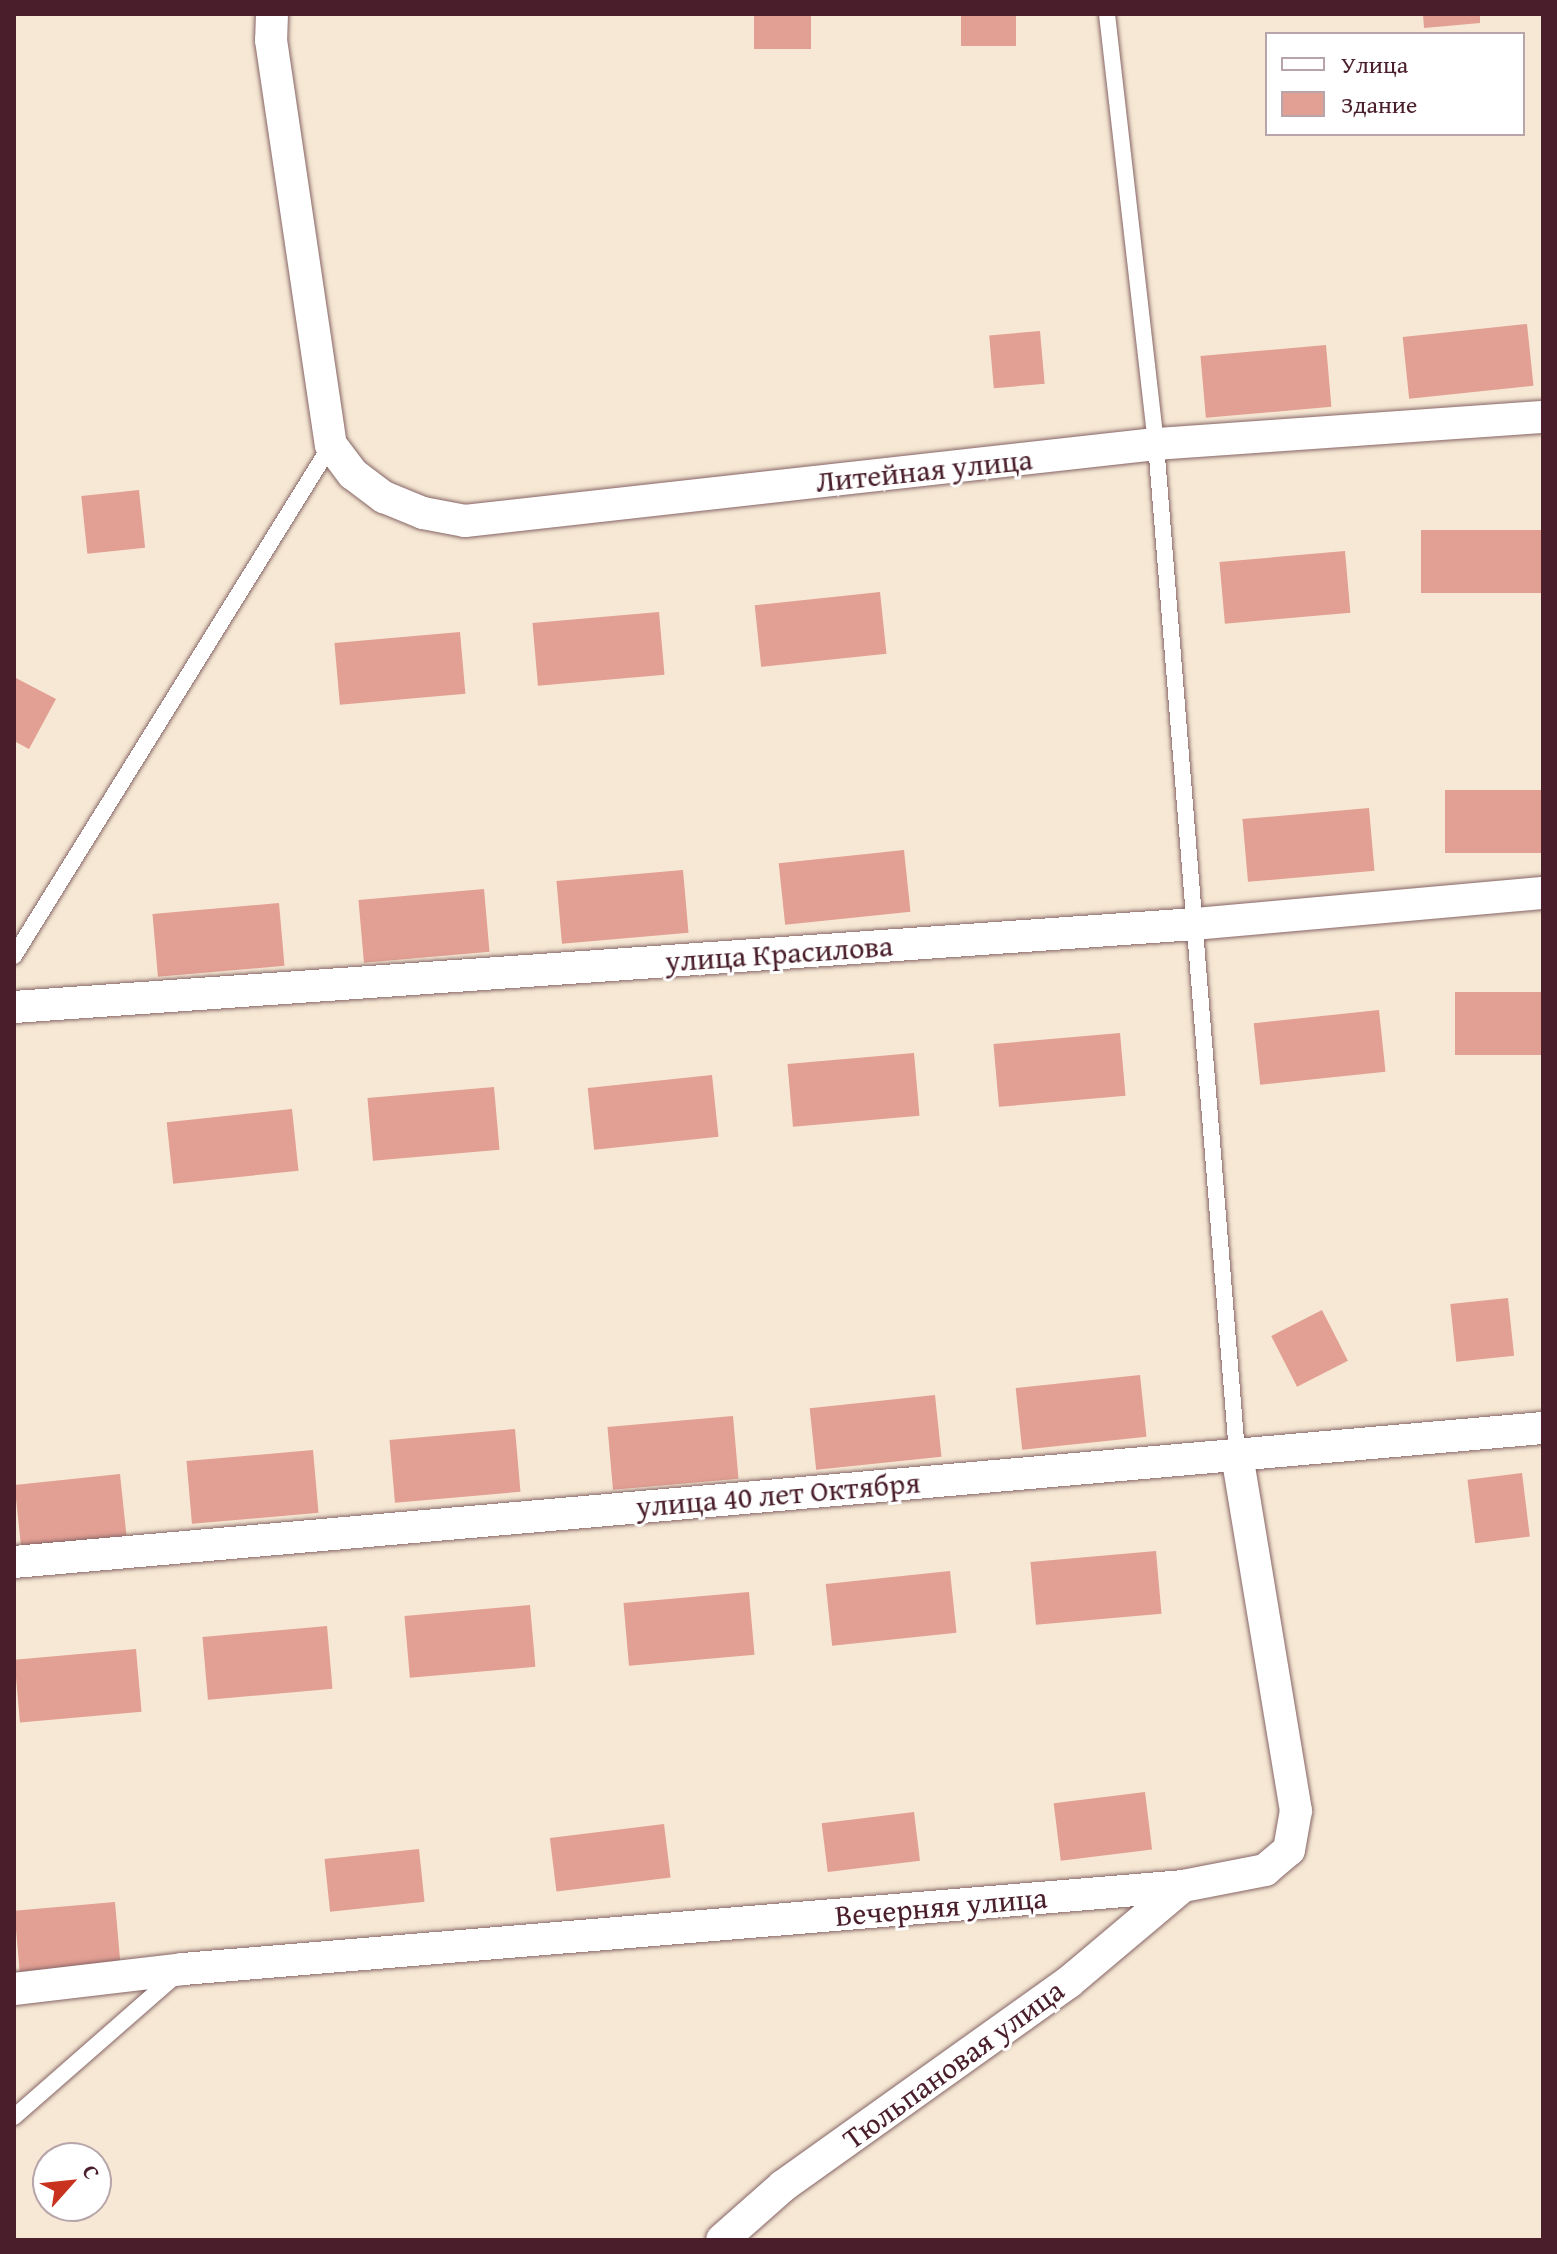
<!DOCTYPE html>
<meta charset="utf-8">
<style>
body{margin:0}
#map{position:relative;width:1557px;height:2254px;overflow:hidden;background:#f6e8d4;font-family:"Gentium Book Plus",serif}
div>[style]{position:absolute}
.building>*{inset:0;background:#e29f93;transform-origin:0 0}
.roads{filter:drop-shadow(0 0 2px #866566) drop-shadow(0 0 2px #866566)}
.service>*{height:16px;margin:-8px;padding:0 8px;transform-origin:8px;border-radius:8px;background:#fff}
.minor>*{height:32px;margin:-16px;padding:0 16px;transform-origin:16px;border-radius:16px;background:#fff}
span{translate:-50% -50%;white-space:nowrap;text-align:center;line-height:1.15;-webkit-text-stroke:6px #fff;paint-order:stroke}
.street-label{font-size:30px;color:#4a1f2b}
.frame{position:absolute;inset:0;border:16px solid #4a1f2b;pointer-events:none}
.legend{position:absolute;left:1265px;top:32px;width:260px;height:104px;box-sizing:border-box;background:#fff;border:2px solid #b7a5aa;margin:0;padding:10px 14px;list-style:none;font-size:24px;color:#4a1f2b}
.legend li{display:flex;align-items:center;gap:16px;height:40px}
.legend b{width:40px;border:2px solid #b7a5aa}
.north{position:absolute;left:32px;top:2142px;width:80px;height:80px;box-sizing:border-box;background:#fff;border:2px solid #b7a5aa;border-radius:50%;rotate:63deg;font-size:22px;font-weight:700;line-height:32px;text-align:center;color:#4a1f2b}
.north::after{content:'';display:block;margin:auto;width:28px;height:36px;background:#c8321e;clip-path:polygon(50% 0,100% 100%,50% 72%,0 100%)}
</style>
<div id="map">
<div class="building">
<div style="left:754px;top:14px;width:57px;height:35px"></div>
<div style="left:961px;top:14px;width:55px;height:32px"></div>
<div style="clip-path:polygon(1423px 14px,1480px 14px,1480px 23px,1424px 28px)"></div>
<div style="left:1527px;top:324px;width:62px;height:125px;rotate:84deg"></div>
<div style="left:1040px;top:331px;width:53px;height:51px;rotate:85deg"></div>
<div style="left:1326px;top:345px;width:62px;height:126px;rotate:85deg"></div>
<div style="left:139px;top:490px;width:58px;height:58px;rotate:84deg"></div>
<div style="left:1543px;top:530px;width:63px;height:122px;rotate:90deg"></div>
<div style="left:1345px;top:551px;width:62px;height:126px;rotate:85deg"></div>
<div style="left:880px;top:592px;width:62px;height:126px;rotate:84deg"></div>
<div style="left:659px;top:612px;width:63px;height:127px;rotate:85deg"></div>
<div style="left:460px;top:632px;width:62px;height:126px;rotate:85deg"></div>
<div style="clip-path:polygon(14px 677px,56px 699px,29px 749px,14px 741px)"></div>
<div style="left:1543px;top:790px;width:63px;height:98px;rotate:90deg"></div>
<div style="left:1369px;top:808px;width:63px;height:127px;rotate:85deg"></div>
<div style="left:904px;top:850px;width:62px;height:126px;rotate:84deg"></div>
<div style="left:683px;top:870px;width:63px;height:127px;rotate:85deg"></div>
<div style="left:484px;top:889px;width:63px;height:126px;rotate:85deg"></div>
<div style="left:279px;top:903px;width:63px;height:127px;rotate:85deg"></div>
<div style="left:1543px;top:992px;width:63px;height:88px;rotate:90deg"></div>
<div style="left:1379px;top:1010px;width:62px;height:126px;rotate:84deg"></div>
<div style="left:1120px;top:1033px;width:63px;height:127px;rotate:85deg"></div>
<div style="left:914px;top:1053px;width:63px;height:127px;rotate:85deg"></div>
<div style="left:712px;top:1075px;width:62px;height:125px;rotate:84deg"></div>
<div style="left:494px;top:1087px;width:63px;height:127px;rotate:85deg"></div>
<div style="left:292px;top:1109px;width:62px;height:126px;rotate:84deg"></div>
<div style="left:1508px;top:1298px;width:58px;height:58px;rotate:84deg"></div>
<div style="left:1322px;top:1310px;width:57px;height:57px;rotate:63deg"></div>
<div style="left:1140px;top:1375px;width:62px;height:125px;rotate:84deg"></div>
<div style="left:935px;top:1395px;width:62px;height:126px;rotate:84deg"></div>
<div style="left:733px;top:1416px;width:63px;height:126px;rotate:85deg"></div>
<div style="left:515px;top:1429px;width:63px;height:126px;rotate:85deg"></div>
<div style="left:313px;top:1450px;width:63px;height:127px;rotate:85deg"></div>
<div style="left:1522px;top:1473px;width:64px;height:55px;rotate:83deg"></div>
<div style="left:120px;top:1474px;width:62px;height:106px;rotate:84deg"></div>
<div style="left:1156px;top:1551px;width:63px;height:126px;rotate:85deg"></div>
<div style="left:950px;top:1571px;width:62px;height:125px;rotate:84deg"></div>
<div style="left:749px;top:1592px;width:63px;height:126px;rotate:85deg"></div>
<div style="left:530px;top:1605px;width:62px;height:126px;rotate:85deg"></div>
<div style="left:327px;top:1626px;width:63px;height:125px;rotate:85deg"></div>
<div style="left:136px;top:1649px;width:63px;height:122px;rotate:85deg"></div>
<div style="left:1145px;top:1792px;width:58px;height:92px;rotate:83deg"></div>
<div style="left:914px;top:1812px;width:49px;height:93px;rotate:83deg"></div>
<div style="left:664px;top:1824px;width:54px;height:115px;rotate:83deg"></div>
<div style="left:419px;top:1849px;width:53px;height:95px;rotate:84deg"></div>
<div style="left:115px;top:1902px;width:63px;height:101px;rotate:85deg"></div>
</div>
<div class="roads">
<div class="service">
<div style="left:1107px;top:14px;width:433px;rotate:83.5deg"></div>
<div style="left:1156px;top:444px;width:1012px;rotate:85.41deg"></div>
<div style="left:14px;top:956px;width:601px;rotate:-58.19deg"></div>
<div style="left:14px;top:2117px;width:215px;rotate:-41.2deg"></div>
</div>
<div class="minor">
<div style="left:272px;top:14px;width:26px;rotate:92deg"></div>
<div style="left:271px;top:40px;width:409px;rotate:81.6deg"></div>
<div style="left:331px;top:445px;width:36px;rotate:53deg"></div>
<div style="left:353px;top:474px;width:39px;rotate:37deg"></div>
<div style="left:384px;top:497px;width:42px;rotate:22.3deg"></div>
<div style="left:423px;top:513px;width:43px;rotate:10.8deg"></div>
<div style="left:465px;top:521px;width:695px;rotate:-6.36deg"></div>
<div style="left:1156px;top:444px;width:388px;rotate:-4deg"></div>
<div style="left:14px;top:1007px;width:1184px;rotate:-4.02deg"></div>
<div style="left:1195px;top:924px;width:349px;rotate:-5.1deg"></div>
<div style="left:14px;top:1562px;width:1535px;rotate:-5.01deg"></div>
<div style="left:14px;top:1989px;width:170px;rotate:-6.7deg"></div>
<div style="left:183px;top:1969px;width:1003px;rotate:-4.74deg"></div>
<div style="left:1183px;top:1886px;width:84px;rotate:-11deg"></div>
<div style="left:1265px;top:1870px;width:31px;rotate:-40deg"></div>
<div style="left:1289px;top:1850px;width:40px;rotate:-80deg"></div>
<div style="left:1296px;top:1811px;width:363px;rotate:-99.4deg"></div>
<div style="left:722px;top:2240px;width:81px;rotate:-41.5deg"></div>
<div style="left:783px;top:2186px;width:351px;rotate:-35.5deg"></div>
<div style="left:1069px;top:1982px;width:149px;rotate:-40.1deg"></div>
</div>
</div>
<div class="street-label">
<span style="left:924px;top:470px;rotate:-6deg">Литейная улица</span>
<span style="left:779px;top:953px;rotate:-4deg">улица Красилова</span>
<span style="left:778px;top:1494px;rotate:-5deg">улица 40 лет Октября</span>
<span style="left:941px;top:1906px;rotate:-5deg">Вечерняя улица</span>
<span style="left:953px;top:2064px;rotate:-36deg">Тюльпановая улица</span>
</div>
<div class="frame"></div>
<ul class="legend">
<li><b style="height:10px;background:#fff"></b>Улица</li>
<li><b style="height:22px;background:#e29f93"></b>Здание</li>
</ul>
<div class="north">С</div>
</div>
